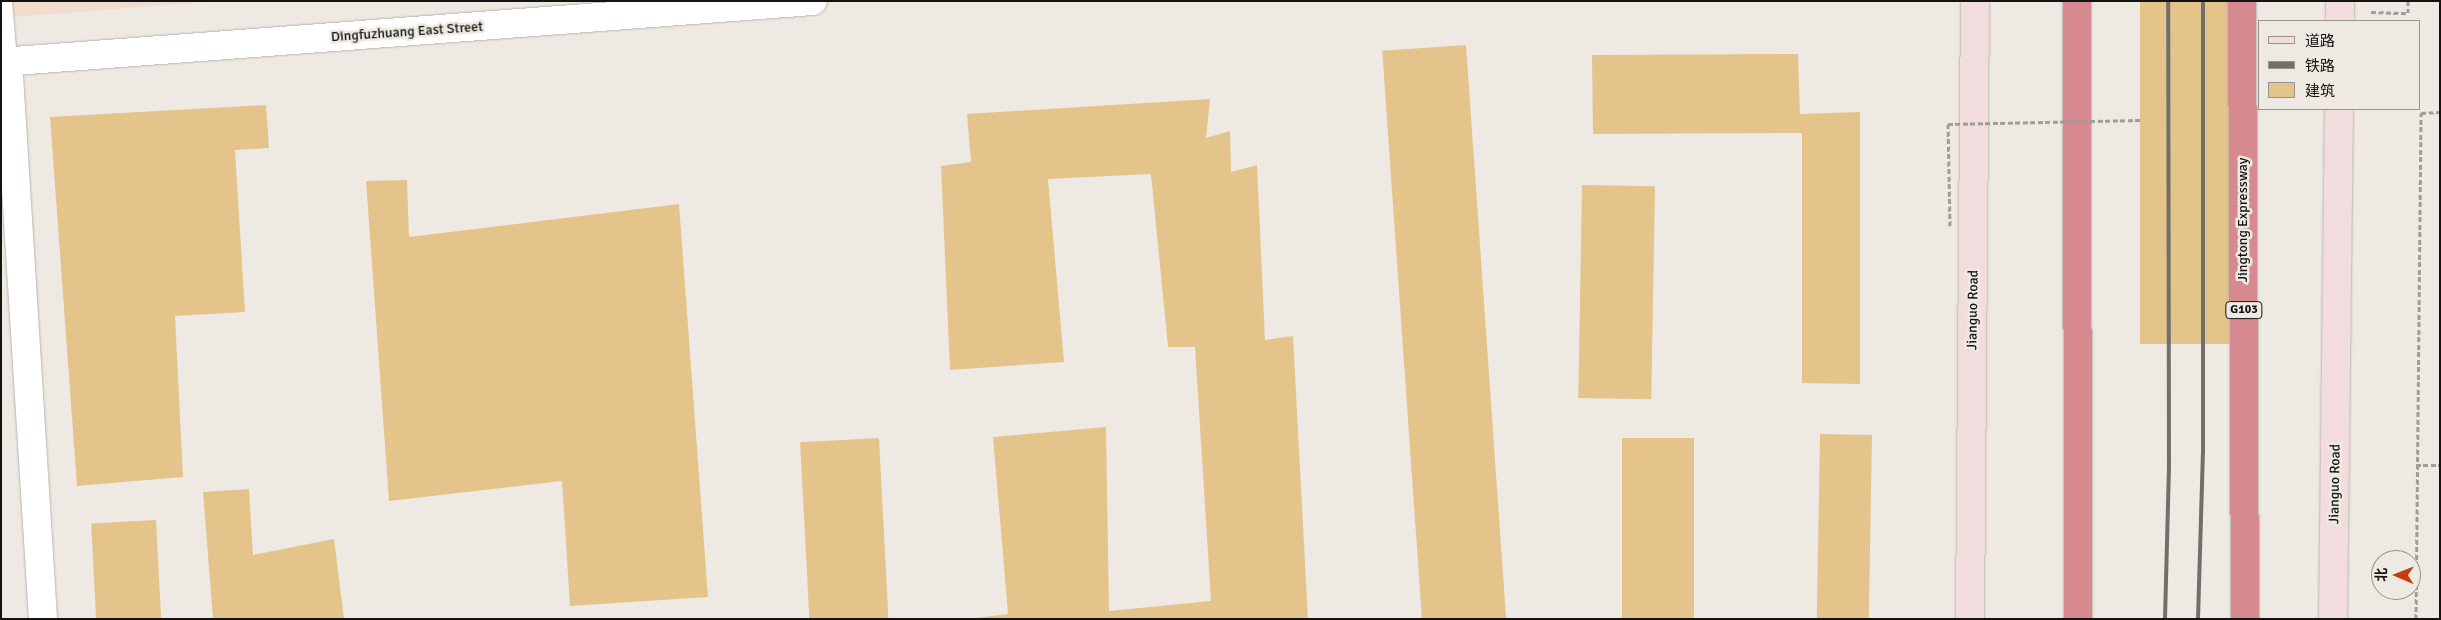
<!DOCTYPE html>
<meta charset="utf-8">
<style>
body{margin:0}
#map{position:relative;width:2441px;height:620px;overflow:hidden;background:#eeeae3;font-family:Signika,"Noto Sans SC",sans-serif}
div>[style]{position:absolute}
.education>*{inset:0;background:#f0ddcd}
.building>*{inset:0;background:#e5c48b;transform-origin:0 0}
.path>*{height:3px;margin-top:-1.5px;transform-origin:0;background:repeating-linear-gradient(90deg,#a09d98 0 5px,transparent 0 7.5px)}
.roads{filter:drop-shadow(0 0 1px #bab6b0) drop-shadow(0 0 1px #bab6b0)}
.lane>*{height:18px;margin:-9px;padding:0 9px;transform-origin:9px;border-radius:9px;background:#fff}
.street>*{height:28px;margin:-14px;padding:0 14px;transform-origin:14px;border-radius:14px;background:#fff}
.secondary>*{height:28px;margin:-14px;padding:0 14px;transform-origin:14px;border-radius:14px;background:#f3dcdd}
.highway>*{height:28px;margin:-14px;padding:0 14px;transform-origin:14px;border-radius:14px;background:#d6898f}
.rail>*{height:4px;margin:-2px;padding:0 2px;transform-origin:2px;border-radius:2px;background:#716f6b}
.path-bridge>*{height:3px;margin-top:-1.5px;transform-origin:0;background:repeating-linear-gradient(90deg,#a09d98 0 5px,transparent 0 7.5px)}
span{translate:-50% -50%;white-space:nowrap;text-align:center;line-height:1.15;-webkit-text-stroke:5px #eeeae3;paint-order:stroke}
.shield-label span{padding:1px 4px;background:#eeeae3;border:1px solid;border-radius:4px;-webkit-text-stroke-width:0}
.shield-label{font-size:12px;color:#141311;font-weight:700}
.street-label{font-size:14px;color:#141311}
.frame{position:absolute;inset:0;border:2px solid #141311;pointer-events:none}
.legend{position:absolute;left:2258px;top:20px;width:162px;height:90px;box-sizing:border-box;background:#eeeae3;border:1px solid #97948f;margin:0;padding:6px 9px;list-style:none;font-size:15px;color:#141311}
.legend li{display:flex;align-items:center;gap:10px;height:25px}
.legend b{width:25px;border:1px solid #97948f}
.north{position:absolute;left:2371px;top:550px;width:50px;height:50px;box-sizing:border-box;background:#eeeae3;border:1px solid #97948f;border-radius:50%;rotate:271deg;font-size:14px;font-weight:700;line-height:20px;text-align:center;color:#141311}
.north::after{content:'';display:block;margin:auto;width:18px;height:22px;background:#c53d0e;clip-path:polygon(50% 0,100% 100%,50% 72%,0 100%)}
</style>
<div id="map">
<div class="education">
<div style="clip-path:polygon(1px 1px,218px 1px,1px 18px)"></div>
</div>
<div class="building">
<div style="left:2140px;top:1px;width:93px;height:343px"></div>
<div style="left:1466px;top:45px;width:575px;height:84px;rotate:86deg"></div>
<div style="clip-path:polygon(1798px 54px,1800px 114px,1860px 112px,1860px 384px,1802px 383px,1802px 133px,1593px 134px,1592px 55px)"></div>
<div style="clip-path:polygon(1210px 99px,1206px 138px,1230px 131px,1231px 172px,1257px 165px,1265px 340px,1293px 336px,1308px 619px,968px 619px,1008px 614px,993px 437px,1106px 427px,1109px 611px,1211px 601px,1195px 347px,1168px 347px,1151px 174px,1048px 179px,1064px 362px,950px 370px,941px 166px,971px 162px,967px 114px)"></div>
<div style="clip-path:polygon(266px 105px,269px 148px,235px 150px,245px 312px,175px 316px,183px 477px,77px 486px,50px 117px)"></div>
<div style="clip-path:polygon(407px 180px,409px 237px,679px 204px,708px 597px,570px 606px,562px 481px,389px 501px,366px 181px)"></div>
<div style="left:1582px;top:185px;width:73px;height:213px;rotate:1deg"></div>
<div style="left:1872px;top:435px;width:184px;height:52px;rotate:91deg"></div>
<div style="left:879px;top:438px;width:181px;height:79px;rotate:87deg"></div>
<div style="left:1622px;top:438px;width:72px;height:181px"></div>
<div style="clip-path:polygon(249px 489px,253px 555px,334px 539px,344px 619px,213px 619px,203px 492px)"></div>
<div style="left:156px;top:520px;width:99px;height:65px;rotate:87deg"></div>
</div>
<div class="path">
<div style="left:2371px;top:12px;width:37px;rotate:2deg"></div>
<div style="left:2408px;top:13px;width:12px;rotate:-90deg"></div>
<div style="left:2416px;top:465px;width:24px"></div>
<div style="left:2416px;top:619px;width:506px;rotate:-89.43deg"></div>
<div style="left:2421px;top:113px;width:19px;rotate:-3deg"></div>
</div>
<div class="roads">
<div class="lane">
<div style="left:3px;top:1px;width:60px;rotate:85.2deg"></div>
</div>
<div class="street">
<div style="left:8px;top:61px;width:559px;rotate:86.41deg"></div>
<div style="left:1px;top:62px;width:814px;rotate:-4.3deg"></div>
</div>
<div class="secondary">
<div style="left:2340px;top:21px;width:20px;rotate:-90deg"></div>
<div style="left:1970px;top:619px;width:618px;rotate:-89.54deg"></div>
<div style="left:2333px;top:619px;width:510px;rotate:-89.33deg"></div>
</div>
<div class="highway">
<div style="left:2077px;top:1px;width:618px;rotate:89.91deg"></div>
<div style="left:2242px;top:1px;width:618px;rotate:89.72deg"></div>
</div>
</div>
<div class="rail">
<div style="left:2165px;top:619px;width:152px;rotate:-88.5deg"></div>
<div style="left:2169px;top:467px;width:466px;rotate:-90.1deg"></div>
<div style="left:2198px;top:619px;width:166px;rotate:-88.3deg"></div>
<div style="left:2203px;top:453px;width:452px;rotate:-90deg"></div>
</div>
<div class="path-bridge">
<div style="left:1950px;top:226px;width:102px;rotate:-91.1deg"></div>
<div style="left:1948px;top:124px;width:192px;rotate:-1.2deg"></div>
</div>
<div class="shield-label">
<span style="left:2244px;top:310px">G103</span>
</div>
<div class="street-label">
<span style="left:407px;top:32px;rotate:-4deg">Dingfuzhuang East Street</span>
<span style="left:2243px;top:220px;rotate:-90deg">Jingtong Expressway</span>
<span style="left:1973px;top:310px;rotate:-89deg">Jianguo Road</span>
<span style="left:2335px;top:484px;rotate:-89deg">Jianguo Road</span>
</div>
<div class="frame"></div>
<ul class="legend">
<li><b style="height:6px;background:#f3dcdd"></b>道路</li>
<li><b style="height:6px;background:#716f6b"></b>铁路</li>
<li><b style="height:14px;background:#e5c48b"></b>建筑</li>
</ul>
<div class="north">北</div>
</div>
